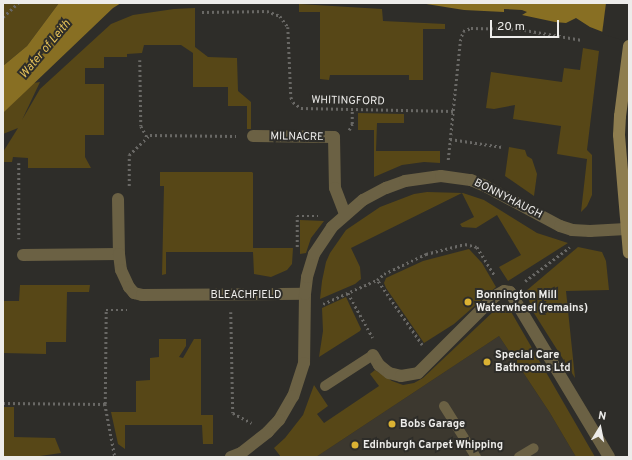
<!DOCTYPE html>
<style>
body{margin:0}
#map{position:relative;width:632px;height:460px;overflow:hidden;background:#2e2d29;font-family:Overpass,sans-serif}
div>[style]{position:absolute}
.built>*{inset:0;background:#3c382f}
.green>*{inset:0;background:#574717}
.water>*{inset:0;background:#886f23}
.pier>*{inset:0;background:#2e2d29}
.path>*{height:2.5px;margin-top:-1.25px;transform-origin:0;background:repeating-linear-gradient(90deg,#696865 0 2px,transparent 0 5px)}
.lane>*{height:10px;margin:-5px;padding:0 5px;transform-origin:5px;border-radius:5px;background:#6b6144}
.street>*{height:12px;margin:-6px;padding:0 6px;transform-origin:6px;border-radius:6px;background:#6b6144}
.secondary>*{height:12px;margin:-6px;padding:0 6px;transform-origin:6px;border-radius:6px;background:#8e7d4f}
.dots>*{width:11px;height:11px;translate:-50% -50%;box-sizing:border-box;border:2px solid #2e2d29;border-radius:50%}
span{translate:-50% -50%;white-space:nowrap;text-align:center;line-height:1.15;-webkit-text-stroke:4px #2e2d29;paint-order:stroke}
.street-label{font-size:11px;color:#edecea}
.poi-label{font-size:11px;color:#edecea;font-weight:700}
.left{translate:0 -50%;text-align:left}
.water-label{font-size:12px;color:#e1be57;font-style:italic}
.frame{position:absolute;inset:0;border:4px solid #edecea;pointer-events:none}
.north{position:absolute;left:580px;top:408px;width:40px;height:40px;-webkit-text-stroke:3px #2e2d29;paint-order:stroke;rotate:10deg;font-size:11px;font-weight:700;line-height:16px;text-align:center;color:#edecea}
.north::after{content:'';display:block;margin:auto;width:14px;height:18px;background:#edecea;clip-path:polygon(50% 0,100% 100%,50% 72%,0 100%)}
.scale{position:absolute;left:490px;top:20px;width:69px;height:18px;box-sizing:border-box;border:2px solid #edecea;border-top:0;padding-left:5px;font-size:12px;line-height:14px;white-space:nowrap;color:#edecea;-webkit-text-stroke:3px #2e2d29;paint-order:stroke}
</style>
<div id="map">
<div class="built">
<div style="clip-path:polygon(499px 336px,550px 413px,576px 457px,316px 457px)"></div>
</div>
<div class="green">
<div style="clip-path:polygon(3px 3px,59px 3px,27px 46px,3px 66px)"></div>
<div style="clip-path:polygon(299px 4px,382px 9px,383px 21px,445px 24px,445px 29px,423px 29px,423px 80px,409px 80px,409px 75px,330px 75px,329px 80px,320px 79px,320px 12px,299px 12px)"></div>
<div style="clip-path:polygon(195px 8px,195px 47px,208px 57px,237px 58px,238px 91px,251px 102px,251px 129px,247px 129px,247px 106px,228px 106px,228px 87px,193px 87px,193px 53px,181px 45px,144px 45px,142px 53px,127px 54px,127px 57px,104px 57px,104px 68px,85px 68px,85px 84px,104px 84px,104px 135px,85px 135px,85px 157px,91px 168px,28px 168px,28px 158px,13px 157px,12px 162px,3px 162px,3px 152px,18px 128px,3px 134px,3px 113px,33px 83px,40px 82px,22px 120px,40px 89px,111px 24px,133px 15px,174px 9px)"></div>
<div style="clip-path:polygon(583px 48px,599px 51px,587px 150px,592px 155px,592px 195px,587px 206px,581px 212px,587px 159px,557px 154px,561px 126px,513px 119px,515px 105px,494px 109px,486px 108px,491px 72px,562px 82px,564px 68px,580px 70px)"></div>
<div style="clip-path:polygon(358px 113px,404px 114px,404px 123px,377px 123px,376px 151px,440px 151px,440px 163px,424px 162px,402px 165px,374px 177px,374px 130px,358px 130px)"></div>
<div style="clip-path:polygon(509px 147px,525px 150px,527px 156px,532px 159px,537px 174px,534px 196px,505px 176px)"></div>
<div style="clip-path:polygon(160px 172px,252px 172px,253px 173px,253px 248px,293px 248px,292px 264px,287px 270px,271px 277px,254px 274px,253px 252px,166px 252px,166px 274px,162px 275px,164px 186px,160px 186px)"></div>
<div style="clip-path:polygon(427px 192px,463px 193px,484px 200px,537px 233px,568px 243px,508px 281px,499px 267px,521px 255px,497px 215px,476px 228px,462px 227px,460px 224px,474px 217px,462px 193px,351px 248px,360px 267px,361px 279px,355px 284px,320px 299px,322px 281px,326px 262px,330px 253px,346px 230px,380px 207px,414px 194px)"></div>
<div style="clip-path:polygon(300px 220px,324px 221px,311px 238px,306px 253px,300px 254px)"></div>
<div style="clip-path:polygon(578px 247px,602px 252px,606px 261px,609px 290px,566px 291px,575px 378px,532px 310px,526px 291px)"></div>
<div style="clip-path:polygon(469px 249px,482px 263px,496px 287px,454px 324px,424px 343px,386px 288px,384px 283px,386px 278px,423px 261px)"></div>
<div style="clip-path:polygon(20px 285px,90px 285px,89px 292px,67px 292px,66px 342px,46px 342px,46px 354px,3px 353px,3px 301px,19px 301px)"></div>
<div style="clip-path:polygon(346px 297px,361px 329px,360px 331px,319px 357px,323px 331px,322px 308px)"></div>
<div style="clip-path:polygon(503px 307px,510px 310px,595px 457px,576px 457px,550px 413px,499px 336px,316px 457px,281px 457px,274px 448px,285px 438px,303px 415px,314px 385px,328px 406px,317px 414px,324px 423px,379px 386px,370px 374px,375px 370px,392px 381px,403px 385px,414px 383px,423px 378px,496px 309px)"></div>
<div style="clip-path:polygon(159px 339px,186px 339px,186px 346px,179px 357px,183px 358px,194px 339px,201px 339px,201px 415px,213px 415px,213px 444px,203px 444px,202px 425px,125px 425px,125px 449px,118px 444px,111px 412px,136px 412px,136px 381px,150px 380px,150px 358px,159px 357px)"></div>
<div style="clip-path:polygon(3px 407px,14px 407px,14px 437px,55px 438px,61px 453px,33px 457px,3px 457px)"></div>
</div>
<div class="water">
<div style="clip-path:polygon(59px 3px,121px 3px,113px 8px,3px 113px,3px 66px,27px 46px)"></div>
<div style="clip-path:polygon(420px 3px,629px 3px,608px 34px,590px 27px,576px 18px,566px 23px,555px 22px,522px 15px,527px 12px,522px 10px,504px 9px,504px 12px,464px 10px)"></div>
</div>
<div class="pier">
<div style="clip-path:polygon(606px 3px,629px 3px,629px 42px,602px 34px)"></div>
</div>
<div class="path">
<div style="left:202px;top:12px;width:65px;rotate:-0.9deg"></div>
<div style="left:267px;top:11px;width:14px;rotate:21deg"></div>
<div style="left:280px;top:16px;width:14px;rotate:54deg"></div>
<div style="left:288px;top:27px;width:70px;rotate:87.5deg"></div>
<div style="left:291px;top:97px;width:5px;rotate:68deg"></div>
<div style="left:293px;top:102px;width:10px;rotate:37deg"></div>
<div style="left:301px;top:108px;width:153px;rotate:1.1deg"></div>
<div style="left:3px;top:17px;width:21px;rotate:-43deg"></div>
<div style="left:140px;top:60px;width:66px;rotate:89.1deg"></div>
<div style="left:141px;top:126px;width:13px;rotate:61deg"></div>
<div style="left:349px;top:130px;width:7px;rotate:-63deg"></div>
<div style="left:352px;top:124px;width:14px;rotate:-90deg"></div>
<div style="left:450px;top:139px;width:53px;rotate:8.7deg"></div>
<div style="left:448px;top:160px;width:120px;rotate:-84.2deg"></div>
<div style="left:460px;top:41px;width:10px;rotate:-73deg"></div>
<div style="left:463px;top:31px;width:9px;rotate:-21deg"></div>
<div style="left:471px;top:28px;width:48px;rotate:1.2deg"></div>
<div style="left:519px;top:29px;width:64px;rotate:9.9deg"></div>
<div style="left:19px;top:163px;width:76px;rotate:90deg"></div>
<div style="left:129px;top:186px;width:31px;rotate:-90deg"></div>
<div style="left:129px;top:155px;width:29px;rotate:-44deg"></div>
<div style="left:150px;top:135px;width:86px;rotate:0.7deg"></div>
<div style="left:297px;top:247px;width:31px;rotate:-90deg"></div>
<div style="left:297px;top:216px;width:21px"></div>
<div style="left:525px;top:281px;width:56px;rotate:-37.1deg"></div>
<div style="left:348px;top:293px;width:51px;rotate:60.9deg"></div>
<div style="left:323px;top:304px;width:59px;rotate:-24deg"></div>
<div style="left:231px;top:312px;width:101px;rotate:88.9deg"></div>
<div style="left:233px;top:413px;width:21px;rotate:28deg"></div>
<div style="left:422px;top:345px;width:79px;rotate:-124.7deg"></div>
<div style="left:377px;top:280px;width:9px;rotate:-41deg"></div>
<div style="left:384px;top:274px;width:47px;rotate:-25.5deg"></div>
<div style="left:426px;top:254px;width:40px;rotate:-14.4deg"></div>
<div style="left:465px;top:244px;width:12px;rotate:14deg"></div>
<div style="left:477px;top:247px;width:34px;rotate:58deg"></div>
<div style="left:3px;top:403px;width:102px;rotate:0.6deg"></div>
<div style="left:105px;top:404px;width:94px;rotate:-89.4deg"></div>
<div style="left:106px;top:310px;width:21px"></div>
<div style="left:105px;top:404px;width:54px;rotate:79.3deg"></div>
</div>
<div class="lane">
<div style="left:325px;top:386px;width:57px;rotate:-32.9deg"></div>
<div style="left:444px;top:406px;width:60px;rotate:57.9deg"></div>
<div style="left:519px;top:457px;width:17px;rotate:-31deg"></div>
</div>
<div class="street">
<div style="left:253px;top:136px;width:81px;rotate:0.7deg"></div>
<div style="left:334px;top:137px;width:51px;rotate:88.9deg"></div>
<div style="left:335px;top:188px;width:28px;rotate:69deg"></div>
<div style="left:118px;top:199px;width:55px;rotate:89deg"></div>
<div style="left:23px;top:255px;width:96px;rotate:-0.6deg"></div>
<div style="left:119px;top:254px;width:16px;rotate:83deg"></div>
<div style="left:121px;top:270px;width:19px;rotate:65deg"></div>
<div style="left:129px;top:287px;width:8px;rotate:50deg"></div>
<div style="left:134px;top:293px;width:8px;rotate:14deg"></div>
<div style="left:142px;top:295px;width:163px;rotate:-0.4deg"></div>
<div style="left:305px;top:294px;width:69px;rotate:90.8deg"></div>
<div style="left:304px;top:363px;width:35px;rotate:108deg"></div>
<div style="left:293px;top:396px;width:28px;rotate:120deg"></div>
<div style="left:279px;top:420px;width:16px;rotate:133deg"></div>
<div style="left:268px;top:432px;width:34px;rotate:142deg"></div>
<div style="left:241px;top:453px;width:11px;rotate:158deg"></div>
<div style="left:305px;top:294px;width:17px;rotate:-83deg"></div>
<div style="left:307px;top:277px;width:24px;rotate:-73deg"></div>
<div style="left:314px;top:254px;width:32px;rotate:-56deg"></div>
<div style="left:332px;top:227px;width:41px;rotate:-41.1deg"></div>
<div style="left:363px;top:200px;width:26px;rotate:-28deg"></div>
<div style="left:386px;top:188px;width:20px;rotate:-20deg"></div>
<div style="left:405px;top:181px;width:36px;rotate:-8deg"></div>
<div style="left:441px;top:176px;width:30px;rotate:8deg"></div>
<div style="left:471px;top:180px;width:15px;rotate:23deg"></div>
<div style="left:485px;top:186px;width:85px;rotate:28.1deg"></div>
<div style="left:560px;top:226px;width:13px;rotate:18deg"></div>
<div style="left:572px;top:230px;width:18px;rotate:3deg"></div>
<div style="left:590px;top:231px;width:36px;rotate:-3deg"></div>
<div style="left:373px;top:355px;width:12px;rotate:59deg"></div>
<div style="left:379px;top:365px;width:13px;rotate:39deg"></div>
<div style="left:389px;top:373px;width:12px;rotate:14deg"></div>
<div style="left:401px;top:376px;width:17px;rotate:-10deg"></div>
<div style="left:418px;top:373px;width:109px;rotate:-45deg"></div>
<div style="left:495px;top:296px;width:10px;rotate:-29deg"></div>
<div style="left:504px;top:291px;width:6px;rotate:9deg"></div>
<div style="left:510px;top:292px;width:192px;rotate:59deg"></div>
</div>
<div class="secondary">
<div style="left:629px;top:46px;width:71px;rotate:97.3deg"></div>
<div style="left:620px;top:116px;width:19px;rotate:93deg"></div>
<div style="left:619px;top:135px;width:118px;rotate:85.2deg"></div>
</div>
<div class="dots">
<div style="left:468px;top:302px;background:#dbb233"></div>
<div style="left:487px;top:362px;background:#dbb233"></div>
<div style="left:392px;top:424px;background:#dbb233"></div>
<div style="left:355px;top:445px;background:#dbb233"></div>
</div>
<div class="street-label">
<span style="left:348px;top:101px;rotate:1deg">WHITINGFORD</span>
<span style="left:297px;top:137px;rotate:1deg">MILNACRE</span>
<span style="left:508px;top:199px;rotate:27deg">BONNYHAUGH</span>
<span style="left:246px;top:295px">BLEACHFIELD</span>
</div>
<div class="poi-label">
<span class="left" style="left:476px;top:302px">Bonnington Mill<br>Waterwheel (remains)</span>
<span class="left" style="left:495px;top:362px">Special Care<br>Bathrooms Ltd</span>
<span class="left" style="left:400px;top:424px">Bobs Garage</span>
<span class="left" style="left:363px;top:445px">Edinburgh Carpet Whipping</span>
</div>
<div class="water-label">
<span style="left:46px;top:50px;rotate:-50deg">Water of Leith</span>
</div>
<div class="frame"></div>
<div class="north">N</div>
<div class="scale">20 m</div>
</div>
